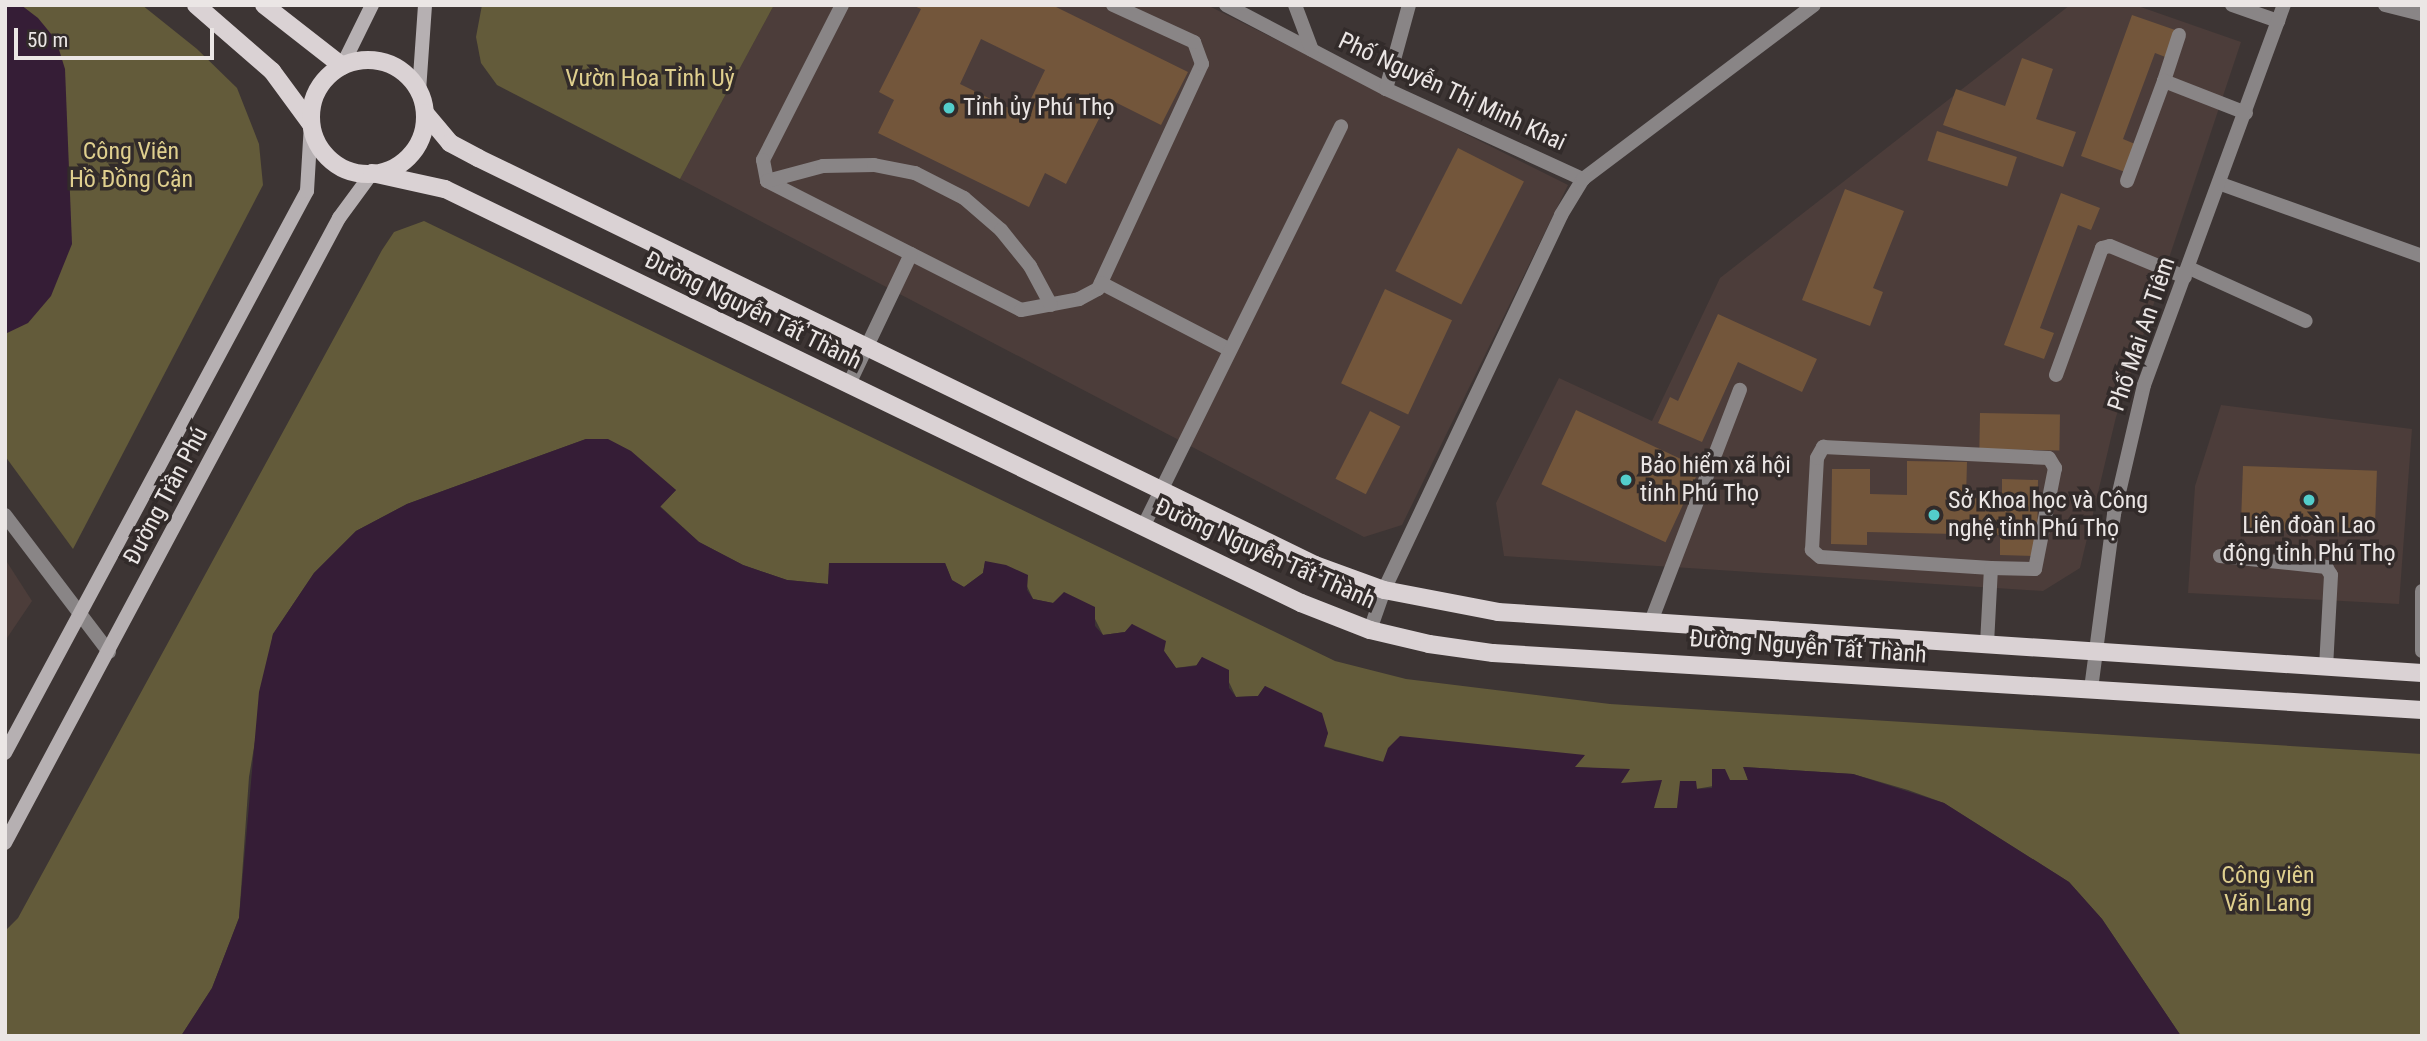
<!DOCTYPE html>
<meta charset="utf-8">
<style>
body{margin:0}
#map{position:relative;width:2427px;height:1041px;overflow:hidden;background:#3d3534;font-family:"Roboto Condensed",sans-serif}
div>[style]{position:absolute}
.built>*{inset:0;background:#4c3d3a}
.green>*{inset:0;background:#635b3a}
.water>*{inset:0;background:#351d36}
.building>*{inset:0;background:#73563b;transform-origin:0 0}
.service>*{height:14px;margin:-7px;padding:0 7px;transform-origin:7px;border-radius:7px;background:#898586}
.minor>*{height:14px;margin:-7px;padding:0 7px;transform-origin:7px;border-radius:7px;background:#898586}
.secondary>*{height:14px;margin:-7px;padding:0 7px;transform-origin:7px;border-radius:7px;background:#b6b0b2}
.primary>*{height:18px;margin:-9px;padding:0 9px;transform-origin:9px;border-radius:9px;background:#dad2d4}
.primary>.ring{margin:-9px;padding:0;box-sizing:content-box;background:none;border:18px solid #dad2d4;border-radius:50%}
.dots>*{width:19px;height:19px;translate:-50% -50%;box-sizing:border-box;border:4px solid #322b2a;border-radius:50%}
span{translate:-50% -50%;white-space:nowrap;text-align:center;line-height:1.15;-webkit-text-stroke:7px #322b2a;paint-order:stroke}
.park-label{font-size:24px;color:#dfcf8e}
.street-label{font-size:24px;color:#ebe6e5}
.poi-label{font-size:24px;color:#ebe6e5}
.left{translate:0 -50%;text-align:left}
.frame{position:absolute;inset:0;border:7px solid #ebe6e5;pointer-events:none}
.scale{position:absolute;left:14px;top:28px;width:200px;height:32px;box-sizing:border-box;border:4px solid #ebe6e5;border-top:0;padding-left:9px;font-size:21px;line-height:24px;white-space:nowrap;color:#ebe6e5;-webkit-text-stroke:5px #322b2a;paint-order:stroke}
</style>
<div id="map">
<div class="built">
<div style="clip-path:polygon(774px 5px,1207px 5px,1568px 185px,1402px 525px,1364px 537px,680px 179px)"></div>
<div style="clip-path:polygon(2070px 5px,2135px 5px,2241px 42px,2116px 417px,2080px 568px,2043px 591px,1504px 556px,1496px 503px,1559px 378px,1652px 421px,1720px 278px)"></div>
<div style="clip-path:polygon(2221px 405px,2412px 429px,2399px 604px,2188px 593px,2195px 486px)"></div>
<div style="clip-path:polygon(5px 559px,32px 601px,5px 641px)"></div>
</div>
<div class="green">
<div style="clip-path:polygon(5px 5px,142px 5px,197px 49px,237px 88px,259px 144px,263px 185px,73px 549px,5px 456px)"></div>
<div style="clip-path:polygon(482px 5px,774px 5px,680px 179px,497px 85px,481px 63px,476px 37px)"></div>
<div style="clip-path:polygon(424px 221px,1335px 661px,1406px 679px,1610px 704px,2422px 754px,2422px 1036px,2181px 1036px,2102px 919px,2069px 882px,1944px 803px,1908px 790px,1853px 774px,1744px 767px,1748px 780px,1696px 789px,1678px 808px,1654px 808px,1642px 784px,1620px 783px,1629px 770px,1574px 767px,1584px 756px,1384px 762px,1323px 746px,1328px 733px,1265px 686px,1258px 696px,1236px 697px,1227px 678px,1202px 657px,1197px 665px,1176px 668px,1164px 651px,1132px 624px,1125px 632px,1103px 635px,1094px 617px,1059px 599px,1053px 603px,1033px 599px,1025px 582px,985px 562px,983px 573px,964px 587px,952px 581px,945px 563px,830px 563px,828px 584px,787px 580px,743px 565px,699px 542px,660px 506px,676px 490px,586px 439px,407px 504px,356px 531px,314px 573px,273px 634px,249px 777px,239px 918px,212px 988px,181px 1036px,5px 1036px,5px 931px,18px 918px,382px 250px,394px 232px)"></div>
</div>
<div class="water">
<div style="clip-path:polygon(5px 5px,21px 5px,38px 18px,56px 40px,65px 69px,72px 244px,51px 296px,28px 323px,5px 334px)"></div>
<div style="clip-path:polygon(586px 439px,608px 439px,631px 451px,676px 490px,660px 507px,699px 542px,743px 565px,787px 580px,828px 584px,829px 563px,945px 563px,952px 580px,964px 587px,983px 573px,985px 561px,1006px 565px,1028px 575px,1027px 590px,1033px 599px,1053px 603px,1064px 592px,1095px 607px,1095px 626px,1103px 635px,1125px 632px,1132px 624px,1166px 641px,1164px 651px,1176px 668px,1196px 666px,1202px 657px,1229px 670px,1229px 688px,1236px 697px,1258px 696px,1265px 686px,1322px 713px,1328px 733px,1324px 747px,1383px 762px,1388px 748px,1400px 736px,1585px 755px,1575px 767px,1630px 769px,1621px 783px,1662px 780px,1654px 808px,1677px 808px,1680px 781px,1696px 781px,1697px 789px,1712px 788px,1712px 769px,1725px 769px,1730px 780px,1748px 780px,1743px 767px,1853px 774px,1944px 803px,2069px 882px,2102px 919px,2181px 1036px,181px 1036px,212px 988px,239px 918px,259px 692px,273px 634px,314px 573px,356px 531px,407px 504px)"></div>
</div>
<div class="building">
<div style="clip-path:polygon(evenodd,912px 5px,1052px 5px,1188px 72px,1161px 125px,1109px 99px,1066px 184px,1045px 173px,1029px 207px,878px 133px,894px 100px,879px 92px,921px 9px,912px 5px,981px 39px,1045px 70px,1023px 115px,960px 84px,981px 39px)"></div>
<div style="clip-path:polygon(2132px 15px,2178px 31px,2168px 58px,2155px 53px,2123px 139px,2135px 144px,2125px 172px,2081px 156px)"></div>
<div style="clip-path:polygon(2022px 58px,2053px 69px,2036px 119px,2076px 132px,2063px 167px,1943px 125px,1956px 89px,2005px 106px)"></div>
<div style="left:1937px;top:131px;width:84px;height:31px;rotate:18deg"></div>
<div style="left:1458px;top:148px;width:74px;height:138px;rotate:27deg"></div>
<div style="clip-path:polygon(1845px 189px,1904px 211px,1873px 288px,1883px 292px,1870px 326px,1802px 300px)"></div>
<div style="clip-path:polygon(2061px 193px,2100px 208px,2091px 230px,2078px 225px,2040px 328px,2054px 333px,2044px 359px,2004px 345px)"></div>
<div style="left:1385px;top:289px;width:74px;height:104px;rotate:25deg"></div>
<div style="clip-path:polygon(1718px 314px,1817px 359px,1802px 392px,1738px 362px,1702px 442px,1658px 423px,1670px 397px,1678px 401px)"></div>
<div style="left:1576px;top:410px;width:137px;height:82px;rotate:25deg"></div>
<div style="left:1370px;top:411px;width:34px;height:76px;rotate:27deg"></div>
<div style="left:1980px;top:413px;width:80px;height:36px;rotate:1deg"></div>
<div style="clip-path:polygon(1907px 461px,1967px 462px,1966px 498px,2002px 498px,2002px 479px,2038px 480px,2037px 556px,2000px 555px,2000px 535px,1867px 532px,1867px 545px,1831px 544px,1832px 469px,1870px 469px,1870px 494px,1907px 495px)"></div>
<div style="left:2243px;top:466px;width:134px;height:63px;rotate:2deg"></div>
</div>
<div class="service">
<div style="left:842px;top:5px;width:174px;rotate:117deg"></div>
<div style="left:763px;top:160px;width:21px;rotate:79deg"></div>
<div style="left:767px;top:181px;width:285px;rotate:26.9deg"></div>
<div style="left:1021px;top:310px;width:59px;rotate:-10.7deg"></div>
<div style="left:1079px;top:299px;width:21px;rotate:-28deg"></div>
<div style="left:1098px;top:289px;width:248px;rotate:-65.2deg"></div>
<div style="left:1202px;top:64px;width:23px;rotate:-110deg"></div>
<div style="left:1194px;top:42px;width:89px;rotate:-155.4deg"></div>
<div style="left:2179px;top:35px;width:48px;rotate:108.1deg"></div>
<div style="left:2164px;top:81px;width:88px;rotate:21.3deg"></div>
<div style="left:767px;top:181px;width:58px;rotate:-15deg"></div>
<div style="left:823px;top:166px;width:51px;rotate:-1.1deg"></div>
<div style="left:874px;top:165px;width:42px;rotate:11deg"></div>
<div style="left:915px;top:173px;width:55px;rotate:27deg"></div>
<div style="left:964px;top:198px;width:49px;rotate:40.9deg"></div>
<div style="left:1001px;top:230px;width:46px;rotate:51.1deg"></div>
<div style="left:1030px;top:266px;width:44px;rotate:61.7deg"></div>
<div style="left:2127px;top:181px;width:107px;rotate:-69.7deg"></div>
<div style="left:2189px;top:268px;width:128px;rotate:24.4deg"></div>
<div style="left:1101px;top:283px;width:145px;rotate:27.4deg"></div>
<div style="left:2056px;top:375px;width:135px;rotate:-70.1deg"></div>
<div style="left:2102px;top:248px;width:8px;rotate:-14deg"></div>
<div style="left:2110px;top:246px;width:81px;rotate:22.5deg"></div>
<div style="left:849px;top:384px;width:144px;rotate:-64.5deg"></div>
<div style="left:1143px;top:527px;width:447px;rotate:-63.7deg"></div>
<div style="left:2220px;top:556px;width:107px;rotate:5.9deg"></div>
<div style="left:2326px;top:567px;width:9px;rotate:58deg"></div>
<div style="left:2331px;top:575px;width:91px;rotate:93.1deg"></div>
<div style="left:1650px;top:624px;width:251px;rotate:-69deg"></div>
<div style="left:1987px;top:644px;width:76px;rotate:-87deg"></div>
<div style="left:1991px;top:568px;width:171px;rotate:-176.3deg"></div>
<div style="left:1820px;top:557px;width:11px;rotate:-139deg"></div>
<div style="left:1812px;top:550px;width:92px;rotate:-86.9deg"></div>
<div style="left:1817px;top:458px;width:13px;rotate:-61deg"></div>
<div style="left:1823px;top:447px;width:226px;rotate:2.8deg"></div>
<div style="left:2049px;top:458px;width:12px;rotate:59deg"></div>
<div style="left:2055px;top:468px;width:103px;rotate:101.2deg"></div>
<div style="left:2035px;top:569px;width:44px;rotate:-178.7deg"></div>
</div>
<div class="minor">
<div style="left:1226px;top:5px;width:181px;rotate:27.7deg"></div>
<div style="left:1386px;top:89px;width:217px;rotate:24.6deg"></div>
<div style="left:1295px;top:5px;width:48px;rotate:69.3deg"></div>
<div style="left:2232px;top:5px;width:49px;rotate:19.2deg"></div>
<div style="left:2385px;top:5px;width:38px;rotate:14deg"></div>
<div style="left:1386px;top:89px;width:87px;rotate:-74.7deg"></div>
<div style="left:2221px;top:184px;width:214px;rotate:19.7deg"></div>
<div style="left:5px;top:515px;width:172px;rotate:52.8deg"></div>
<div style="left:2422px;top:591px;width:60px;rotate:90deg"></div>
<div style="left:1370px;top:630px;width:42px;rotate:-70.7deg"></div>
<div style="left:1384px;top:590px;width:415px;rotate:-64.7deg"></div>
<div style="left:1561px;top:215px;width:42px;rotate:-58.6deg"></div>
<div style="left:1583px;top:179px;width:289px;rotate:-37deg"></div>
<div style="left:2091px;top:689px;width:177px;rotate:-82.5deg"></div>
<div style="left:2114px;top:514px;width:132px;rotate:-76.9deg"></div>
<div style="left:2144px;top:385px;width:405px;rotate:-69.8deg"></div>
</div>
<div class="secondary">
<div style="left:342px;top:66px;width:68px;rotate:-63.8deg"></div>
<div style="left:419px;top:91px;width:86px;rotate:-86deg"></div>
<div style="left:5px;top:753px;width:638px;rotate:-61.75deg"></div>
<div style="left:307px;top:191px;width:67px;rotate:-86.6deg"></div>
<div style="left:5px;top:843px;width:709px;rotate:-61.88deg"></div>
<div style="left:339px;top:218px;width:56px;rotate:-53.7deg"></div>
</div>
<div class="primary">
<div style="left:196px;top:5px;width:101px;rotate:41deg"></div>
<div style="left:272px;top:71px;width:66px;rotate:53.7deg"></div>
<div style="left:264px;top:5px;width:99px;rotate:38deg"></div>
<div class="ring" style="left:311px;top:60px;width:96px;height:96px"></div>
<div style="left:425px;top:113px;width:39px;rotate:50deg"></div>
<div style="left:450px;top:143px;width:32px;rotate:28deg"></div>
<div style="left:478px;top:158px;width:931px;rotate:25.93deg"></div>
<div style="left:1315px;top:565px;width:73px;rotate:19.9deg"></div>
<div style="left:1384px;top:590px;width:116px;rotate:10.9deg"></div>
<div style="left:1498px;top:612px;width:926px;rotate:3.78deg"></div>
<div style="left:372px;top:173px;width:75px;rotate:12.4deg"></div>
<div style="left:445px;top:189px;width:951px;rotate:25.81deg"></div>
<div style="left:1301px;top:603px;width:74px;rotate:21.4deg"></div>
<div style="left:1370px;top:630px;width:61px;rotate:13.3deg"></div>
<div style="left:1429px;top:644px;width:65px;rotate:8deg"></div>
<div style="left:1493px;top:653px;width:931px;rotate:3.51deg"></div>
</div>
<div class="dots">
<div style="left:949px;top:108px;background:#53cdcb"></div>
<div style="left:1626px;top:480px;background:#53cdcb"></div>
<div style="left:2309px;top:500px;background:#53cdcb"></div>
<div style="left:1934px;top:515px;background:#53cdcb"></div>
</div>
<div class="park-label">
<span style="left:650px;top:79px">Vườn Hoa Tỉnh Uỷ</span>
<span style="left:131px;top:166px">Công Viên<br>Hồ Đồng Cận</span>
<span style="left:2268px;top:890px">Công viên<br>Văn Lang</span>
</div>
<div class="street-label">
<span style="left:1452px;top:92px;rotate:25deg">Phố Nguyễn Thị Minh Khai</span>
<span style="left:753px;top:311px;rotate:26deg">Đường Nguyễn Tất Thành</span>
<span style="left:2142px;top:334px;rotate:-71deg">Phố Mai An Tiêm</span>
<span style="left:166px;top:496px;rotate:-62deg">Đường Trần Phú</span>
<span style="left:1265px;top:554px;rotate:24deg">Đường Nguyễn Tất Thành</span>
<span style="left:1808px;top:647px;rotate:4deg">Đường Nguyễn Tất Thành</span>
</div>
<div class="poi-label">
<span class="left" style="left:963px;top:108px">Tỉnh ủy Phú Thọ</span>
<span class="left" style="left:1640px;top:480px">Bảo hiểm xã hội<br>tỉnh Phú Thọ</span>
<span class="left" style="left:1948px;top:515px">Sở Khoa học và Công<br>nghệ tỉnh Phú Thọ</span>
<span style="left:2309px;top:540px">Liên đoàn Lao<br>động tỉnh Phú Thọ</span>
</div>
<div class="frame"></div>
<div class="scale">50 m</div>
</div>
